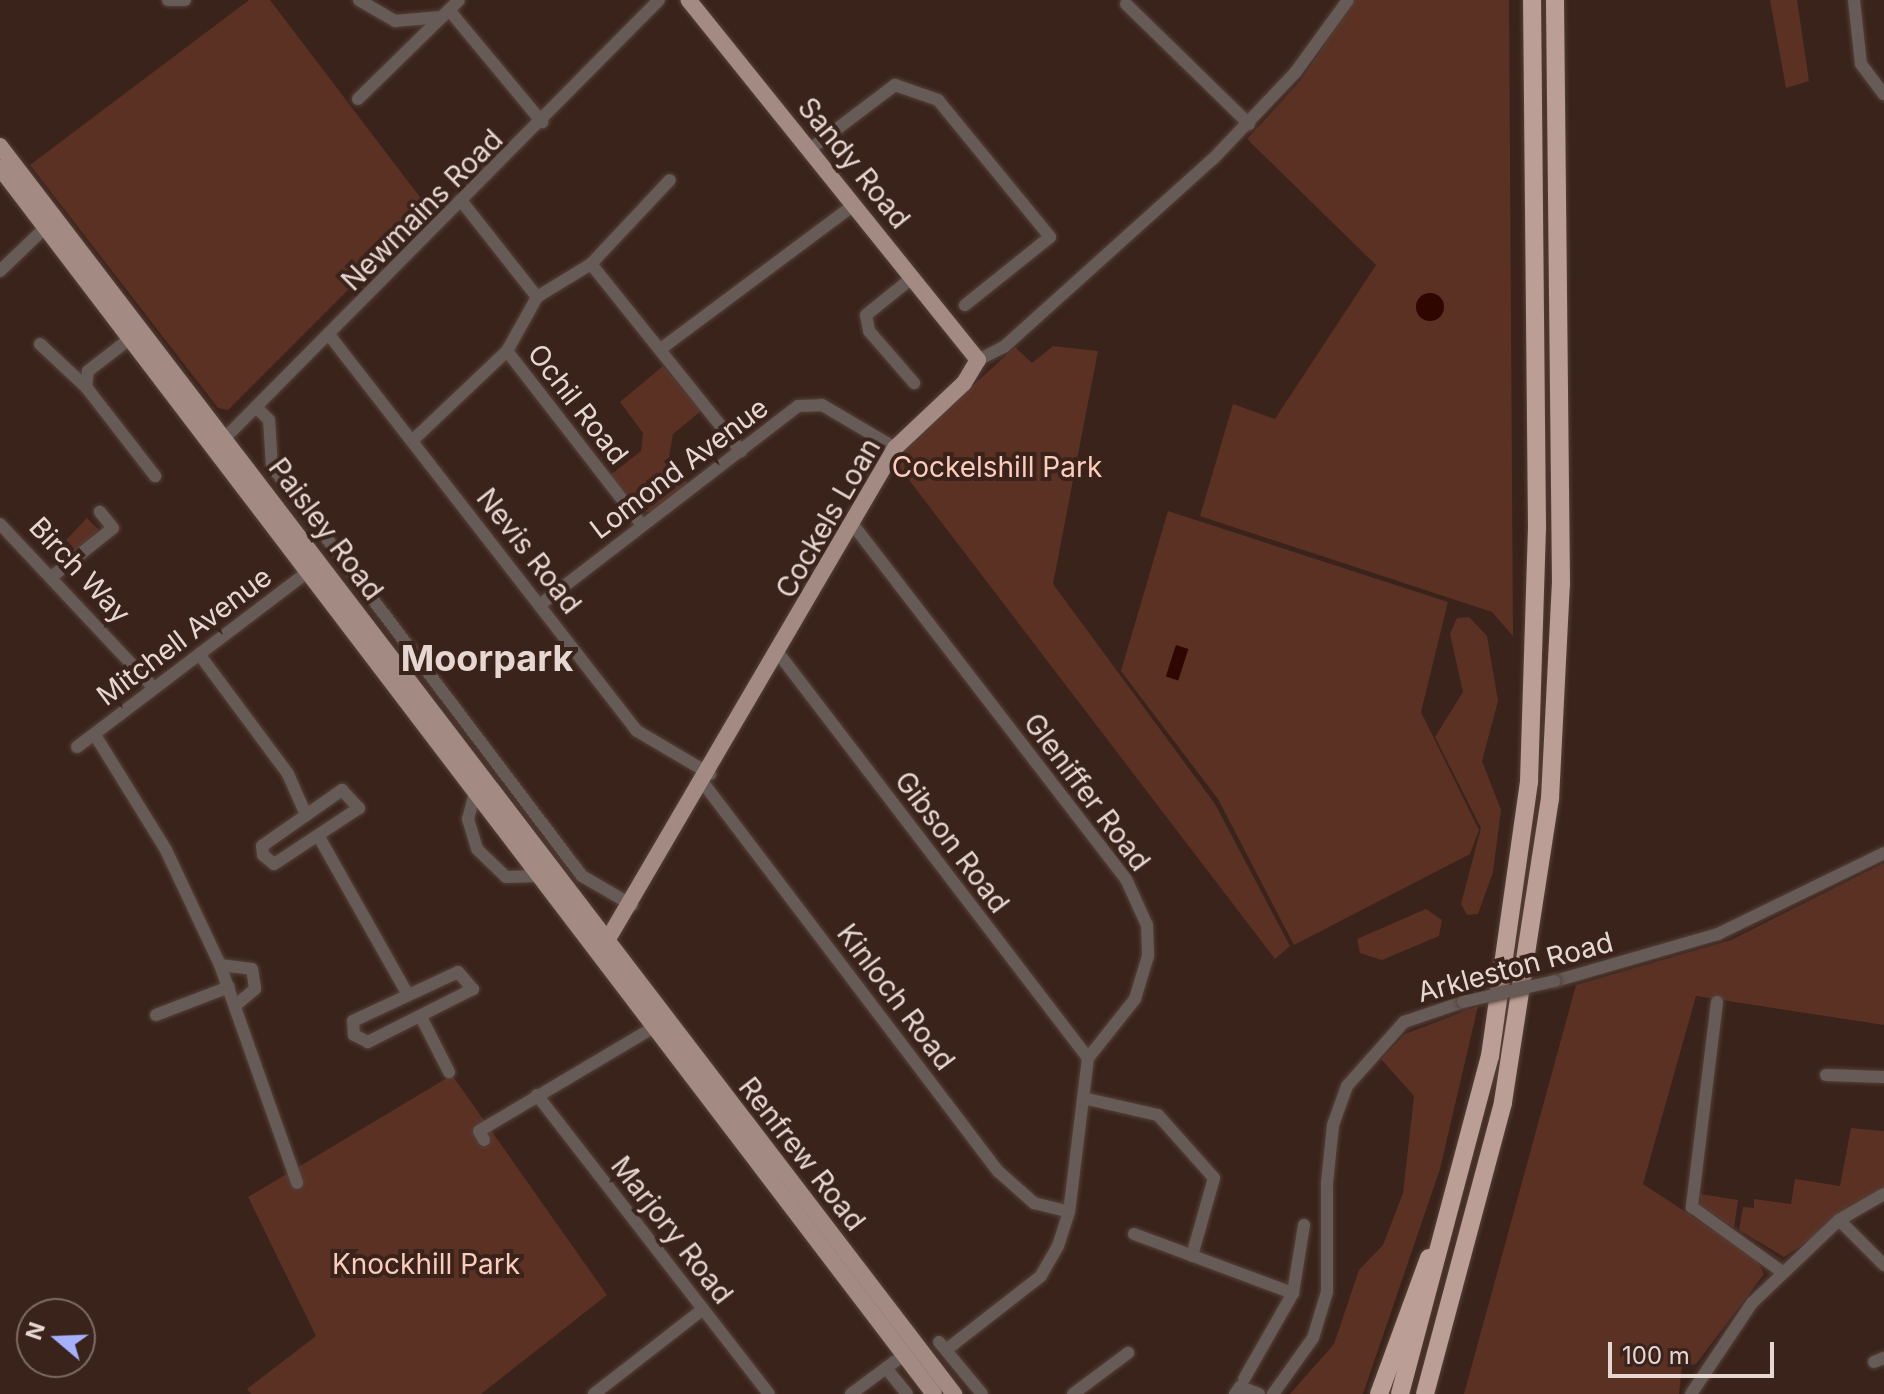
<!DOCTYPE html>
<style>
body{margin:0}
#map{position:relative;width:1884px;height:1394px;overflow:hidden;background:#39231b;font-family:Inter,sans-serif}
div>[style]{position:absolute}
.green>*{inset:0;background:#5b3124}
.water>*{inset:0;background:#2f0600;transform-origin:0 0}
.round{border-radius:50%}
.roads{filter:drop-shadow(0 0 2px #554038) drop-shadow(0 0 2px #554038)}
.minor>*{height:12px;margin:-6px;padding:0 6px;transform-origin:6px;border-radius:6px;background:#665b57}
.major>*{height:16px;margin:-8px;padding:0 8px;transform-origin:8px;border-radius:8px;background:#a38b84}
.highway>*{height:18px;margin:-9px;padding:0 9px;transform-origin:9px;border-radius:9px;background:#bb9e95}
.bridges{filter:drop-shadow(0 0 2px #554038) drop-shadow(0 0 2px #554038)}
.minor-bridge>*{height:12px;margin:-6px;padding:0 6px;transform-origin:6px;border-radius:6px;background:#665b57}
span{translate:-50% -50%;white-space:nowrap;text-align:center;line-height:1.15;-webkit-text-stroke:8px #39231b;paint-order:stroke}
.street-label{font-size:28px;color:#e7d7d2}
.park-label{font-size:28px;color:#fdccbd}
.district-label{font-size:36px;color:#e7d7d2;font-weight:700}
.north{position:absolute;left:16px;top:1298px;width:80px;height:80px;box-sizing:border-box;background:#39231b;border:2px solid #7f6b64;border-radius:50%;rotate:289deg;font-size:22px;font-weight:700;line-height:32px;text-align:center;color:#e7d7d2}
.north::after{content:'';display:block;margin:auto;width:28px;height:36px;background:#a4b1fc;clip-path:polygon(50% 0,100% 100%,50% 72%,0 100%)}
.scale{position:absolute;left:1608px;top:1342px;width:166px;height:36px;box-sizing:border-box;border:4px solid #e7d7d2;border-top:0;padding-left:10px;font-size:24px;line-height:28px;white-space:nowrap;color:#e7d7d2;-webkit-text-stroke:6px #39231b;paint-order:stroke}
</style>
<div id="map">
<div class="green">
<div style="clip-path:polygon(249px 0,270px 0,429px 209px,228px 410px,218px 408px,30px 165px)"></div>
<div style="clip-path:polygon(1355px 0,1509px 0,1513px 636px,1492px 612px,1200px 516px,1233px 404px,1275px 419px,1376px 265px,1247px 139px,1300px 81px)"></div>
<div style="clip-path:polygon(1770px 0,1797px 0,1809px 81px,1786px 88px)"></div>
<div style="clip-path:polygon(1053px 346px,1098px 351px,1053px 584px,1215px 804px,1290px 946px,1275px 959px,893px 459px,1015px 347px,1032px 363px)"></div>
<div style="clip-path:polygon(663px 366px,701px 411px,673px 434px,669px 457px,688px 484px,654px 513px,634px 510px,609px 476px,641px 451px,643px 433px,620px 402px)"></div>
<div style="clip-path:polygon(1168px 511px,1448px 602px,1421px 712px,1479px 830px,1470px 854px,1294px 945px,1218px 799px,1121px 671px)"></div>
<div style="clip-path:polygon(87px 518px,99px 530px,76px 550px,66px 540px)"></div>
<div style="clip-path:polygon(1469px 617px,1487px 636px,1498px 701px,1482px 761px,1501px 810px,1493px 872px,1478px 914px,1467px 915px,1461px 904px,1481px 828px,1435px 737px,1463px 692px,1450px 634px,1457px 618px)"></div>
<div style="clip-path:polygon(1884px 863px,1884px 1025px,1696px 996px,1643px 1184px,1756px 1258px,1764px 1274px,1696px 1364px,1682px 1367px,1679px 1394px,1464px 1394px,1576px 985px,1731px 940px)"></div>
<div style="clip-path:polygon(1426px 909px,1442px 920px,1439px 936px,1382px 960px,1360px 953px,1357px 939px)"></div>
<div style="clip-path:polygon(1478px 1006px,1440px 1169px,1363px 1394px,1290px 1394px,1334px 1344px,1359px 1270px,1383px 1245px,1403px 1193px,1414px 1096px,1381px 1059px,1405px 1034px)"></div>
<div style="clip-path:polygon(452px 1075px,607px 1295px,481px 1394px,251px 1394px,247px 1389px,316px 1336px,248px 1197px)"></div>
<div style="clip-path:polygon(1851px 1128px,1884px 1131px,1884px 1190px,1784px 1257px,1739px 1230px,1743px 1207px,1754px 1208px,1754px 1199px,1791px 1204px,1795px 1179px,1840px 1186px)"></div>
<div style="clip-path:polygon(1700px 1194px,1738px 1200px,1734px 1228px,1701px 1206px)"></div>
</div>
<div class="water">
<div class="round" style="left:1416px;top:293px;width:28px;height:28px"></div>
<div style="left:1176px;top:645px;width:13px;height:33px;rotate:18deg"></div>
</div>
<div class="roads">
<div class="minor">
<div style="left:168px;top:0;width:17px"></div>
<div style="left:359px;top:0;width:42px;rotate:30.3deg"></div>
<div style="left:395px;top:21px;width:46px;rotate:-5deg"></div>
<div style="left:1854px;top:0;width:64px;rotate:83.8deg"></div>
<div style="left:1861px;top:64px;width:38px;rotate:53deg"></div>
<div style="left:1126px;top:4px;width:172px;rotate:44.3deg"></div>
<div style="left:449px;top:10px;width:146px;rotate:50.3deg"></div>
<div style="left:358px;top:99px;width:141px;rotate:-44.4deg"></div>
<div style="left:809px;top:150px;width:108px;rotate:-37.1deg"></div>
<div style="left:895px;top:85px;width:46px;rotate:19.2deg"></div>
<div style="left:938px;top:100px;width:177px;rotate:50.7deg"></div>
<div style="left:1050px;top:237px;width:109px;rotate:141.3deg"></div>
<div style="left:463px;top:203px;width:120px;rotate:51.8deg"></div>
<div style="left:591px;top:264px;width:240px;rotate:51.3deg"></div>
<div style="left:0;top:271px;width:68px;rotate:-43.8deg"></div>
<div style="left:913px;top:277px;width:60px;rotate:141deg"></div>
<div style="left:866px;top:315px;width:16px;rotate:79deg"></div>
<div style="left:869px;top:331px;width:69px;rotate:49.1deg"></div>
<div style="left:330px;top:336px;width:500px;rotate:52.15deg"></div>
<div style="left:637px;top:731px;width:85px;rotate:30.5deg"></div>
<div style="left:40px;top:344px;width:63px;rotate:43.1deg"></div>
<div style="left:86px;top:387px;width:113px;rotate:52.2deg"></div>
<div style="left:662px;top:348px;width:239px;rotate:-36.7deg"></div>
<div style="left:507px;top:351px;width:220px;rotate:52.2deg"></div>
<div style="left:978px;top:360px;width:30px;rotate:-27deg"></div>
<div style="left:1005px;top:346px;width:280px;rotate:-42deg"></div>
<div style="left:1213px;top:159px;width:119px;rotate:-46.4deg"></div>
<div style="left:1295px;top:73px;width:90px;rotate:-54deg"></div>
<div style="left:86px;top:387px;width:16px;rotate:-83deg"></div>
<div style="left:88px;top:371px;width:56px;rotate:-37.7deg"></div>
<div style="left:257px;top:408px;width:17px;rotate:45deg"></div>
<div style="left:269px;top:420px;width:46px;rotate:86.3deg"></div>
<div style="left:272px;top:466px;width:514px;rotate:52.91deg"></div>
<div style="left:582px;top:876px;width:58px;rotate:30.1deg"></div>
<div style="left:412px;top:441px;width:131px;rotate:-43.5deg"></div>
<div style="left:507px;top:351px;width:62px;rotate:-60.9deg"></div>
<div style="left:537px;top:297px;width:63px;rotate:-31.4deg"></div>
<div style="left:591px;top:264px;width:115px;rotate:-46.8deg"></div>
<div style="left:219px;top:444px;width:625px;rotate:-45.26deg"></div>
<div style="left:0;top:524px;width:225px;rotate:46.8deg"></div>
<div style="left:854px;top:526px;width:446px;rotate:52.4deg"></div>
<div style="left:1126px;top:879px;width:51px;rotate:65.5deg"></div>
<div style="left:1147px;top:925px;width:31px;rotate:88deg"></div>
<div style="left:1148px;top:956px;width:45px;rotate:106.8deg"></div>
<div style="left:1135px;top:999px;width:75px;rotate:128.5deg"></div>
<div style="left:1088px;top:1058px;width:155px;rotate:97deg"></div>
<div style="left:1069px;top:1212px;width:36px;rotate:108deg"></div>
<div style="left:1058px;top:1246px;width:34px;rotate:120deg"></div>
<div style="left:1041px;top:1276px;width:120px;rotate:142.1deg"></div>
<div style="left:54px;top:575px;width:75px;rotate:-38.5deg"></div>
<div style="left:113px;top:528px;width:21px;rotate:-129deg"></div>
<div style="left:541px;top:604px;width:324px;rotate:-37.6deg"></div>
<div style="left:798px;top:406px;width:24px;rotate:-2deg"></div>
<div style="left:822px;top:405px;width:85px;rotate:30.5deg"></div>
<div style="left:199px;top:654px;width:149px;rotate:53.4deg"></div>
<div style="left:288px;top:774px;width:45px;rotate:66.3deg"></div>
<div style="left:779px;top:654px;width:509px;rotate:52.59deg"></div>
<div style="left:95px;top:735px;width:135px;rotate:58.3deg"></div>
<div style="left:166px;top:850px;width:127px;rotate:64.8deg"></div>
<div style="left:220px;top:965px;width:231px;rotate:70.5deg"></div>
<div style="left:77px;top:747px;width:298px;rotate:-37.2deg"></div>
<div style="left:704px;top:784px;width:487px;rotate:52.8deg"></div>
<div style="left:999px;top:1172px;width:47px;rotate:41.5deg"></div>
<div style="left:1034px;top:1203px;width:36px;rotate:14deg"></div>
<div style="left:342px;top:790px;width:25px;rotate:47deg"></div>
<div style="left:359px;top:808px;width:102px;rotate:146.6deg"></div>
<div style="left:274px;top:864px;width:14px;rotate:-141deg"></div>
<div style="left:263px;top:855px;width:9px;rotate:-96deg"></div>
<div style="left:262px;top:846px;width:98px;rotate:-35deg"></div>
<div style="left:475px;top:793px;width:27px;rotate:105deg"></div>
<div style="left:468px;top:819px;width:31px;rotate:73deg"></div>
<div style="left:477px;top:849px;width:40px;rotate:44deg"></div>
<div style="left:506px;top:877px;width:31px;rotate:-2deg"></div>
<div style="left:319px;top:837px;width:181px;rotate:60.6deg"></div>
<div style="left:220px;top:965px;width:32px;rotate:7deg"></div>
<div style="left:252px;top:969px;width:20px;rotate:81deg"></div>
<div style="left:255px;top:989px;width:25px;rotate:140deg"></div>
<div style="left:458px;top:972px;width:23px;rotate:49deg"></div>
<div style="left:473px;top:989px;width:118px;rotate:153.2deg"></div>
<div style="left:368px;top:1042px;width:16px;rotate:-153deg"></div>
<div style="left:354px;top:1035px;width:14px;rotate:-94deg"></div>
<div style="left:353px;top:1021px;width:116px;rotate:-25deg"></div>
<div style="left:1555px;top:981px;width:170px;rotate:-16.1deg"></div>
<div style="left:1718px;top:934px;width:185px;rotate:-26deg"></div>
<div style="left:1717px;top:1002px;width:207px;rotate:97deg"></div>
<div style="left:1692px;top:1207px;width:111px;rotate:35.8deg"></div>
<div style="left:156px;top:1015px;width:78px;rotate:-21deg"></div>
<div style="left:421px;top:1017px;width:62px;rotate:63deg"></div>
<div style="left:1826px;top:1075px;width:58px;rotate:2deg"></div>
<div style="left:537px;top:1095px;width:378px;rotate:52.2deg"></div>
<div style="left:1083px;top:1098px;width:77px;rotate:12.8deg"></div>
<div style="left:1158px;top:1115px;width:84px;rotate:48.4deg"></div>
<div style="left:1214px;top:1178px;width:81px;rotate:105.8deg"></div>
<div style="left:484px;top:1140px;width:10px;rotate:-119deg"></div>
<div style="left:479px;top:1131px;width:209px;rotate:-30.7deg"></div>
<div style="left:1839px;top:1220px;width:64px;rotate:45deg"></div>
<div style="left:1134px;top:1234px;width:170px;rotate:20.4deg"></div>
<div style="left:939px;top:1342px;width:67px;rotate:50.4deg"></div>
<div style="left:1874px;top:1362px;width:11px;rotate:-22deg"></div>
<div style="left:886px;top:1368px;width:33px;rotate:51deg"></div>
<div style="left:1244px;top:1379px;width:99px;rotate:-60.3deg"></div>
<div style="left:1293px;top:1293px;width:69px;rotate:-80.8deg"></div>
<div style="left:594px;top:1394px;width:138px;rotate:-37.9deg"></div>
<div style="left:851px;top:1394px;width:72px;rotate:-36.6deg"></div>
<div style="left:1073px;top:1394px;width:69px;rotate:-36.7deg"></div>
<div style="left:1235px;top:1394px;width:9px;rotate:-54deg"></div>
<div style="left:1240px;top:1387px;width:20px;rotate:20deg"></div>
<div style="left:1273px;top:1394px;width:69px;rotate:-54.5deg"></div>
<div style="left:1313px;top:1338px;width:48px;rotate:-73.1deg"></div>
<div style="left:1327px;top:1292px;width:109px;rotate:-90deg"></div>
<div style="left:1327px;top:1183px;width:58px;rotate:-84.1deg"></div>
<div style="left:1333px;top:1125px;width:41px;rotate:-70.3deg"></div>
<div style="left:1347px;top:1086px;width:86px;rotate:-48.3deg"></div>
<div style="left:1404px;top:1022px;width:62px;rotate:-18.7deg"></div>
<div style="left:1691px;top:1394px;width:110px;rotate:-56.2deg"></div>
<div style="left:1752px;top:1303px;width:120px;rotate:-43.7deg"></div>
<div style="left:1839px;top:1220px;width:52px;rotate:-30deg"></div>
</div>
<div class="major">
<div style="left:0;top:146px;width:1571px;rotate:52.6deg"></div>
<div style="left:0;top:168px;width:1541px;rotate:52.7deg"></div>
<div style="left:601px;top:951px;width:583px;rotate:-59.69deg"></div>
<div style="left:895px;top:448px;width:95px;rotate:-43.3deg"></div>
<div style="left:964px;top:383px;width:27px;rotate:-59deg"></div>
<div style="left:978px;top:360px;width:462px;rotate:-128.8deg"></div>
</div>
<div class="highway">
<div style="left:1379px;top:1394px;width:145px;rotate:-69.8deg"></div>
<div style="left:1400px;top:1394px;width:350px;rotate:-75.1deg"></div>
<div style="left:1490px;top:1056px;width:277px;rotate:-81.9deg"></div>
<div style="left:1529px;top:782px;width:255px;rotate:-88.2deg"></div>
<div style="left:1537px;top:527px;width:527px;rotate:-90.54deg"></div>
<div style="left:1425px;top:1394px;width:302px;rotate:-75deg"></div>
<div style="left:1503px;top:1102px;width:307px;rotate:-81.2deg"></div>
<div style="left:1550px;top:799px;width:215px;rotate:-87.1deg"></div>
<div style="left:1561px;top:584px;width:584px;rotate:-90.59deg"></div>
</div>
</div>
<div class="bridges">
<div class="minor-bridge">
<div style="left:1463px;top:1002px;width:94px;rotate:-12.9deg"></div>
</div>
</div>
<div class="street-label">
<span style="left:854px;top:163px;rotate:51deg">Sandy Road</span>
<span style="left:422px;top:210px;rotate:-45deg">Newmains Road</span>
<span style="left:578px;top:404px;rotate:52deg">Ochil Road</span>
<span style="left:679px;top:468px;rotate:-37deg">Lomond Avenue</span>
<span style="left:828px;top:518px;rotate:-60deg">Cockels Loan</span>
<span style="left:326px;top:529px;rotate:53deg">Paisley Road</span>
<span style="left:529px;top:551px;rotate:52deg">Nevis Road</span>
<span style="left:80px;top:570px;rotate:47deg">Birch Way</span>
<span style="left:184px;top:636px;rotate:-37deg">Mitchell Avenue</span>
<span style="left:1087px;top:792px;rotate:53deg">Gleniffer Road</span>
<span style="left:952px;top:842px;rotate:53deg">Gibson Road</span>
<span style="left:1515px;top:967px;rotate:-15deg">Arkleston Road</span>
<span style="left:896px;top:997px;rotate:53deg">Kinloch Road</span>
<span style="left:802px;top:1154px;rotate:52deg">Renfrew Road</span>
<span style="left:672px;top:1230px;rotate:52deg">Marjory Road</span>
</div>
<div class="park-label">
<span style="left:997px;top:467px">Cockelshill Park</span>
<span style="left:426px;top:1264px">Knockhill Park</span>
</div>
<div class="district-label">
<span style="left:487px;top:659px">Moorpark</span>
</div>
<div class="north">N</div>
<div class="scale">100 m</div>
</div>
